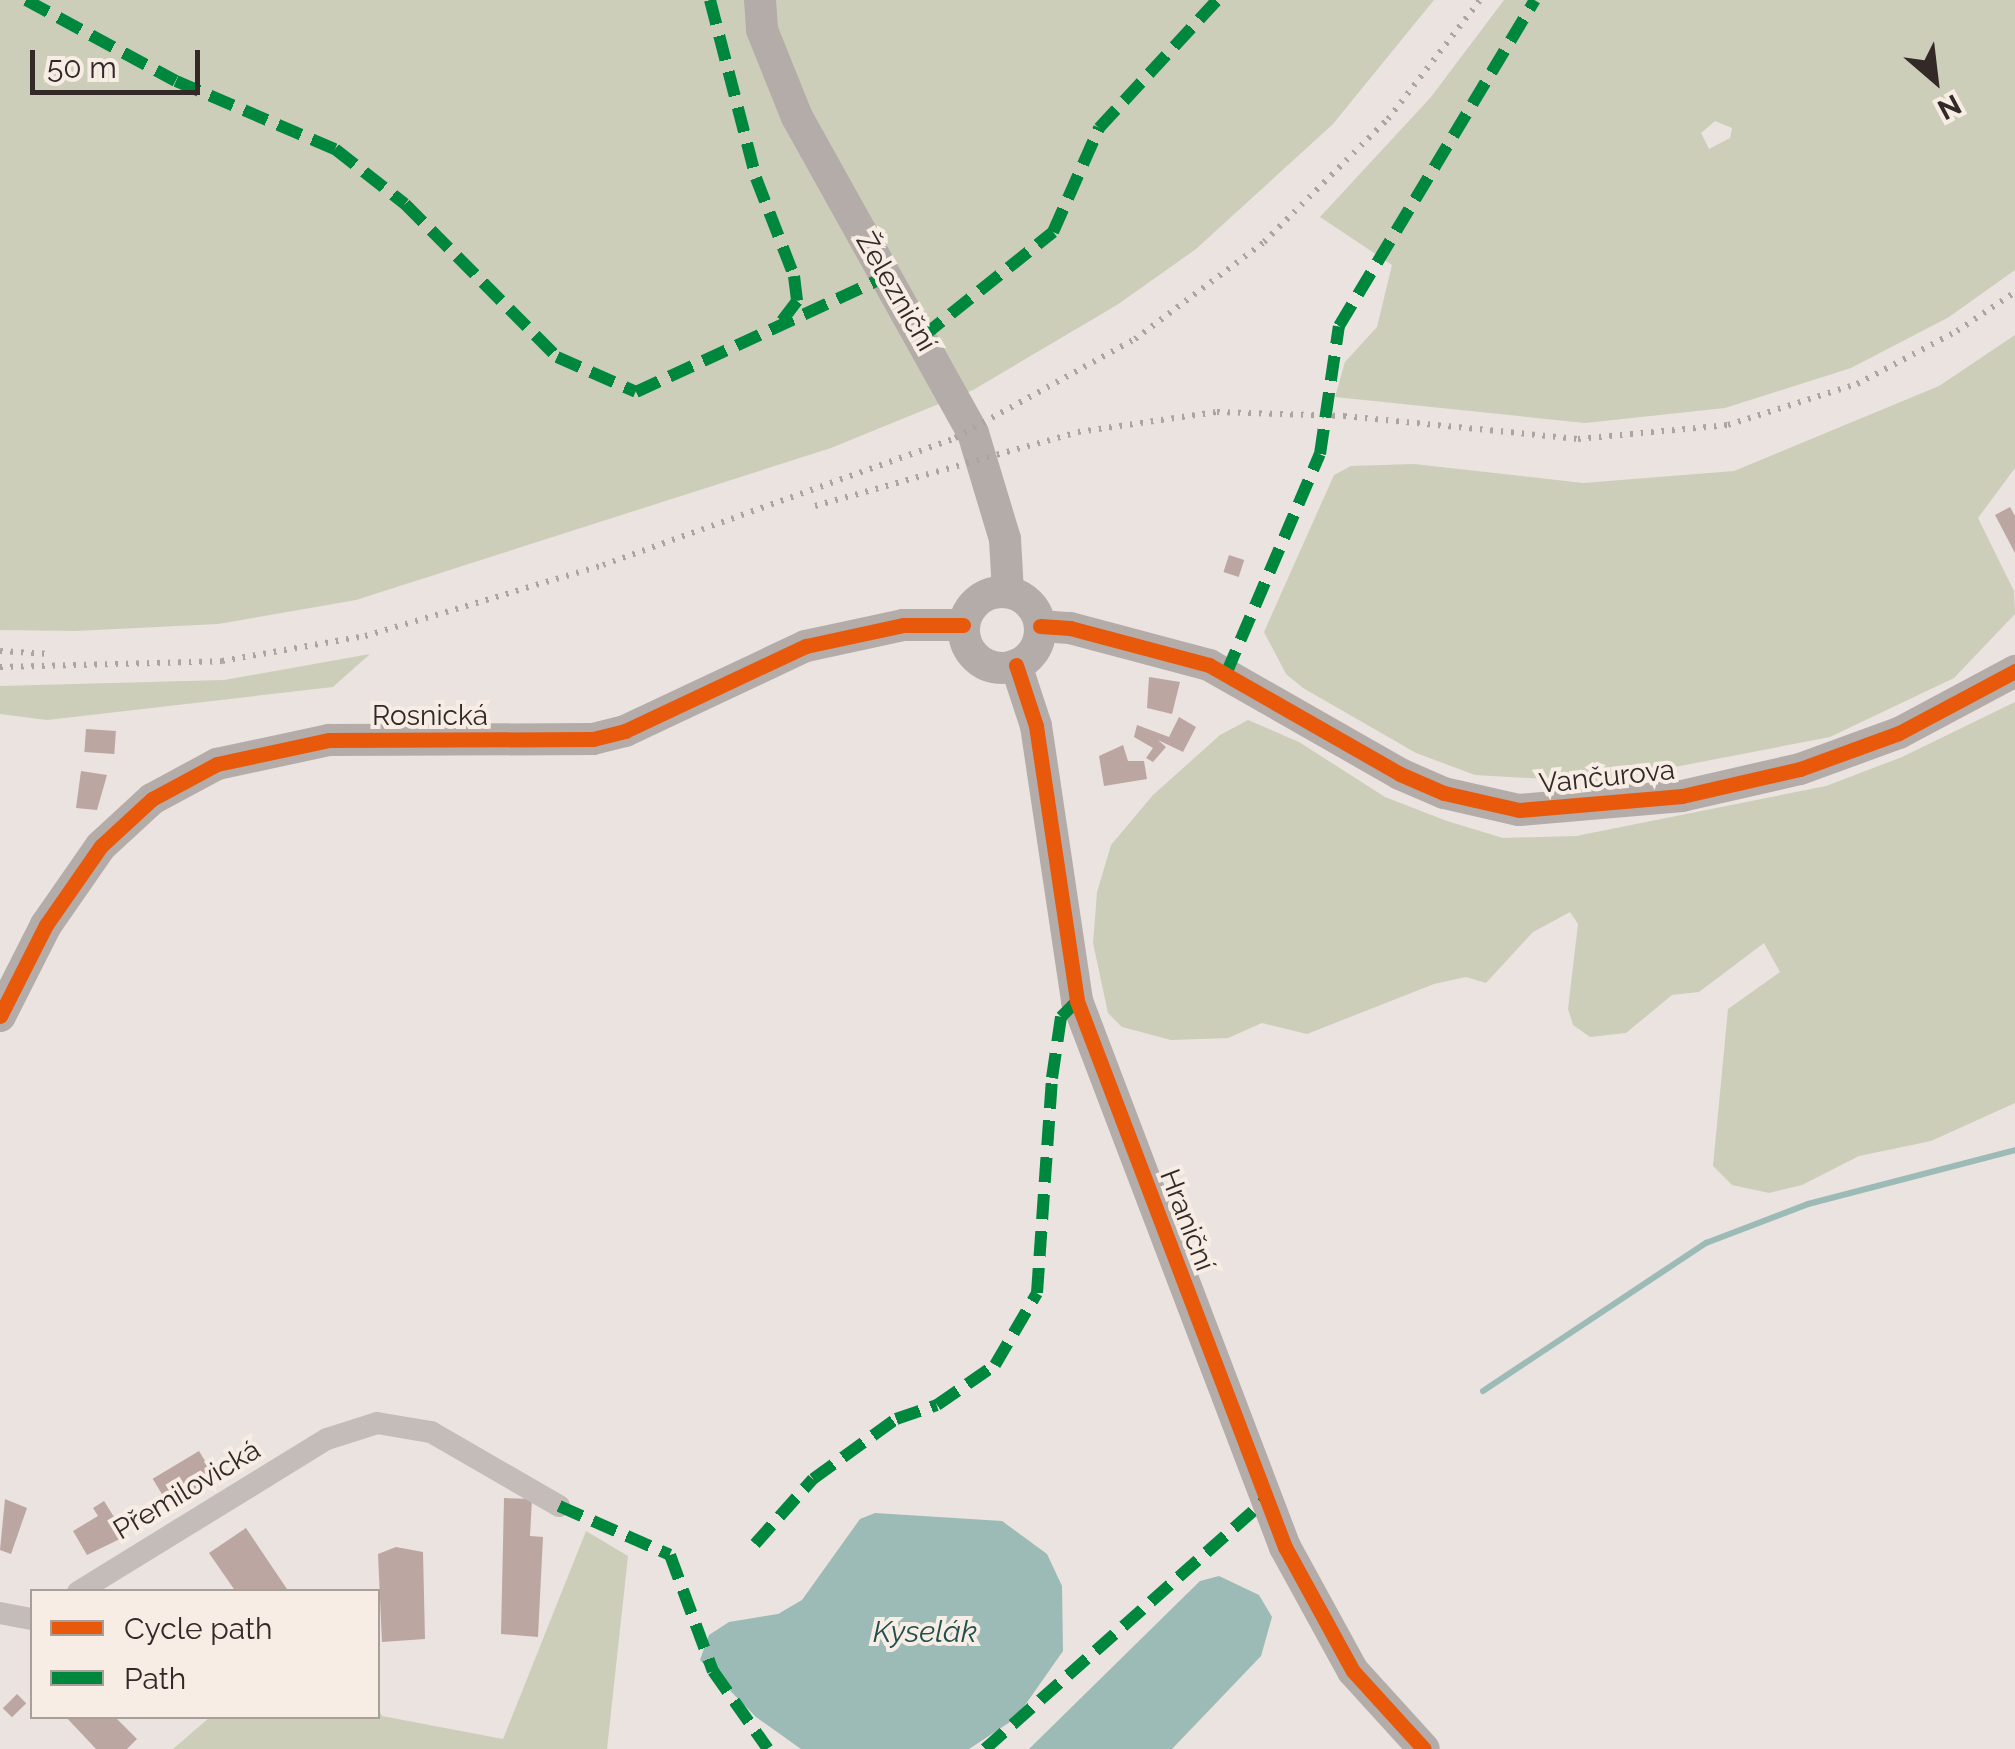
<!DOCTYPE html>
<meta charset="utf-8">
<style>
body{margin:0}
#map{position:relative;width:2015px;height:1749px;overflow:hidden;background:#eae3df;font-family:Raleway,sans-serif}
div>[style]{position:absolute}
.green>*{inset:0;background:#cdceba}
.water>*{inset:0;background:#9cbab6}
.stream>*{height:6px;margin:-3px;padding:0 3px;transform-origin:3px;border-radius:3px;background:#9cbab6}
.building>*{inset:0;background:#bca6a1;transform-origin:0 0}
.street>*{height:22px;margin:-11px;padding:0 11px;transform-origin:11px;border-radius:11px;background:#c3bcb8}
.secondary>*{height:32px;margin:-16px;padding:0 16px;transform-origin:16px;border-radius:16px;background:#b4aca9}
.secondary>.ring{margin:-16px;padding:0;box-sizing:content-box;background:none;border:32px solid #b4aca9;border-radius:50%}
.rail>*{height:6px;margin-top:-3px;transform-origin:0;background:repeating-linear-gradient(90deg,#aba5a2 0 2.5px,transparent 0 10.5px)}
.quiet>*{height:12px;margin-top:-6px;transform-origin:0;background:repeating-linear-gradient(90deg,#00873e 0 25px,transparent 0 37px)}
.cycleway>*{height:15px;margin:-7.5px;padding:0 7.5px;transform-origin:7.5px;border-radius:7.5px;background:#e8590c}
span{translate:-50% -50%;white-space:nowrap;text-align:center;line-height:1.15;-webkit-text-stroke:8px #f7ede5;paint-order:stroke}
.street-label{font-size:28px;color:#332927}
.water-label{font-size:30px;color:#20504d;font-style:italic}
.legend{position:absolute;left:30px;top:1589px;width:350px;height:130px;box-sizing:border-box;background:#f7ede5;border:2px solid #a99f99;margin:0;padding:12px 18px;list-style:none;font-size:30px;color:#332927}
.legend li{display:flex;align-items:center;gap:20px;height:50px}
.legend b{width:50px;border:2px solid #a99f99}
.north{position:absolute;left:1885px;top:30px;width:100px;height:100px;-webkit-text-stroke:8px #f7ede5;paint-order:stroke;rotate:152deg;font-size:28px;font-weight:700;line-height:40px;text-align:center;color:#332927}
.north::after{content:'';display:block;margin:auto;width:35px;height:45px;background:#332927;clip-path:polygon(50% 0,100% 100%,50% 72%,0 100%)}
.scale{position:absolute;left:30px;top:50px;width:170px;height:45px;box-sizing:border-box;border:5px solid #332927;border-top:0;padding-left:12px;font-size:30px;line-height:35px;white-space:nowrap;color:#332927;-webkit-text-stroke:8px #f7ede5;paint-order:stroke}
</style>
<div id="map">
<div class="green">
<div style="clip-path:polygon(0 0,1434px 0,1333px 124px,1196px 249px,1117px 305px,973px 390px,831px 448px,356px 600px,218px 624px,75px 631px,0 630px)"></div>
<div style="clip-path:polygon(evenodd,1504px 0,2015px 0,2015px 270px,1949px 317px,1851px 368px,1725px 408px,1585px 423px,1335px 397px,1345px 362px,1377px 327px,1392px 265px,1320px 217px,1431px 97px,1504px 0,1715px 121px,1732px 128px,1730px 138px,1709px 149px,1701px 133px,1715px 121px)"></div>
<div style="clip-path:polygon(2015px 335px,2015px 468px,1978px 518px,2014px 591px,2015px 614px,1954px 678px,1830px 737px,1597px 782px,1475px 775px,1416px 753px,1303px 688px,1286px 674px,1264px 632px,1334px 475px,1351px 466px,1414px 464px,1583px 483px,1734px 471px,1939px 386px)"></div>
<div style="clip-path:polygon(370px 654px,333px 687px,47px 720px,0 714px,0 686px,224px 680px)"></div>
<div style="clip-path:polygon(2015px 702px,2015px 1103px,1931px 1141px,1859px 1156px,1802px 1185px,1769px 1193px,1732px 1185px,1713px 1166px,1728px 1009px,1780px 972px,1764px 943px,1699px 992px,1672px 995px,1626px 1033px,1590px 1037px,1573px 1025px,1568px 1009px,1578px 924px,1570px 912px,1533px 932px,1486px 983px,1466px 977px,1434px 984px,1307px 1034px,1262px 1023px,1228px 1038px,1171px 1040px,1122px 1027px,1108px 1013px,1093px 943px,1097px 892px,1111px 845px,1153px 795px,1220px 735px,1248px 720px,1299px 742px,1385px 797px,1447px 821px,1503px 838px,1576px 836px,1826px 786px,1902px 757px)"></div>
<div style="clip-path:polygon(586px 1531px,628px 1556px,607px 1749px,173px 1749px,210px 1717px,378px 1716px,378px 1708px,382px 1716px,503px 1739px)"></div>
</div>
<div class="water">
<div style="clip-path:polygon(875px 1513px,1002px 1521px,1047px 1554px,1062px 1586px,1063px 1651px,1016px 1718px,969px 1749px,801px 1749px,756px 1717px,700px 1660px,709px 1635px,729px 1622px,778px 1614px,802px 1600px,860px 1519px)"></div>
<div style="clip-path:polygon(1219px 1576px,1259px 1595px,1272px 1617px,1261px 1656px,1172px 1749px,1029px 1749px,1200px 1581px)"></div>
</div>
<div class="stream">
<div style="left:1483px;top:1391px;width:268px;rotate:-33.6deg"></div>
<div style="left:1706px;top:1243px;width:109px;rotate:-20.9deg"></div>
<div style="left:1808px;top:1204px;width:214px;rotate:-14.6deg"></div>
</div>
<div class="building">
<div style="clip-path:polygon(2010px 507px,2015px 516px,2015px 553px,1995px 515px)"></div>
<div style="left:1229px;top:555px;width:16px;height:18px;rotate:18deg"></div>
<div style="clip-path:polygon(1149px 677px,1180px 682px,1172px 714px,1147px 708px)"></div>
<div style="clip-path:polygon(1179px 717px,1196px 727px,1183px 752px,1158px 740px,1166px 747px,1153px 762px,1146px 758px,1153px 748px,1134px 737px,1137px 725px,1169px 737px)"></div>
<div style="left:86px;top:729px;width:30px;height:23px;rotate:4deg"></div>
<div style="clip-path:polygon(1123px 745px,1128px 761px,1144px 761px,1147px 779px,1104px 786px,1099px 756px)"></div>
<div style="clip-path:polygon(81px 771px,107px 775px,97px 810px,76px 808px)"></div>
<div style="left:199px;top:1451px;width:33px;height:54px;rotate:59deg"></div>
<div style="clip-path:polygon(504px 1498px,532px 1499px,530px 1536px,543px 1537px,538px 1637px,501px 1634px)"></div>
<div style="clip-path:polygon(5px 1499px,27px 1508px,11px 1554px,0 1550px)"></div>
<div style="clip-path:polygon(104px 1501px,126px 1536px,87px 1555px,73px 1531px,98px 1516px,93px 1508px)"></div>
<div style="clip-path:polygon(246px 1528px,289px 1592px,236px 1592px,209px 1553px)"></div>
<div style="clip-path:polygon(396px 1547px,423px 1552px,425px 1639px,382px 1642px,378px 1554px)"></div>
<div style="left:17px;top:1694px;width:13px;height:20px;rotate:45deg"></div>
<div style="clip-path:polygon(65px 1716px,114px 1716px,137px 1739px,127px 1749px,96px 1749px)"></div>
</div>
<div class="street">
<div style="left:78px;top:1592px;width:292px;rotate:-31.6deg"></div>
<div style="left:327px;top:1439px;width:52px;rotate:-17.7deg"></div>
<div style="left:377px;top:1423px;width:55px;rotate:9.5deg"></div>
<div style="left:431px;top:1432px;width:148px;rotate:30deg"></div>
<div style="left:0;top:1613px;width:33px;rotate:11deg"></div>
</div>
<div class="secondary">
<div style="left:760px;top:0;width:30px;rotate:86deg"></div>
<div style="left:762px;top:30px;width:94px;rotate:68.1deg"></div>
<div style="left:797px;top:117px;width:362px;rotate:60.9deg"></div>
<div style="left:973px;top:433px;width:111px;rotate:73.2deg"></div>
<div style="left:1005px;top:539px;width:53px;rotate:86.8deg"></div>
<div class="ring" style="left:964px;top:592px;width:44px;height:44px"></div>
<div style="left:1040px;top:626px;width:30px;rotate:4deg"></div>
<div style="left:1070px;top:628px;width:144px;rotate:14.9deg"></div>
<div style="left:1209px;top:665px;width:220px;rotate:29.7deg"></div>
<div style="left:1400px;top:774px;width:48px;rotate:23.4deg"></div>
<div style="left:1444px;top:793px;width:77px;rotate:12.8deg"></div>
<div style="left:1519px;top:810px;width:164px;rotate:-4.9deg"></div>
<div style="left:1682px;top:796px;width:121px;rotate:-12.9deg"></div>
<div style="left:1800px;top:769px;width:105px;rotate:-20deg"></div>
<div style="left:1899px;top:733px;width:132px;rotate:-28.1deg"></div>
<div style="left:1016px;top:665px;width:64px;rotate:71.8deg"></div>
<div style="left:1036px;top:726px;width:278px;rotate:81.5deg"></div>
<div style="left:1077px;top:1001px;width:584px;rotate:69.15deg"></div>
<div style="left:1285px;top:1547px;width:141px;rotate:61.3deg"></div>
<div style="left:1353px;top:1671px;width:105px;rotate:47.7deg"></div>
<div style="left:0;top:1016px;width:102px;rotate:-63.2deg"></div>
<div style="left:46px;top:925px;width:96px;rotate:-55.2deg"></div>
<div style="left:101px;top:846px;width:69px;rotate:-42.7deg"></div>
<div style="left:152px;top:799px;width:74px;rotate:-28.3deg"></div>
<div style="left:217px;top:764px;width:115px;rotate:-12.1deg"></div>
<div style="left:329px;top:740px;width:264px;rotate:-0.2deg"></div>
<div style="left:593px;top:739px;width:33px;rotate:-14deg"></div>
<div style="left:625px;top:731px;width:200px;rotate:-25.2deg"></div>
<div style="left:806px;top:646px;width:99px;rotate:-12.2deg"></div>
<div style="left:903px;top:625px;width:60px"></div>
</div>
<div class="rail">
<div style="left:815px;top:506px;width:273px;rotate:-15.7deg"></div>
<div style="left:1078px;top:432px;width:140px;rotate:-8.2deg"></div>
<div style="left:1217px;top:412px;width:127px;rotate:1.8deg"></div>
<div style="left:1344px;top:416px;width:235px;rotate:5.6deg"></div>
<div style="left:1578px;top:439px;width:151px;rotate:-5.3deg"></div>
<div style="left:1728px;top:425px;width:135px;rotate:-17.6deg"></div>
<div style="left:1857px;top:384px;width:113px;rotate:-27.9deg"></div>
<div style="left:1957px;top:331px;width:70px;rotate:-33.9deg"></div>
<div style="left:0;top:651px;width:50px;rotate:3.4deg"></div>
<div style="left:0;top:667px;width:222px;rotate:-1.5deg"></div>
<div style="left:222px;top:661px;width:145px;rotate:-9.9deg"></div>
<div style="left:365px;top:636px;width:248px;rotate:-16.6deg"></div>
<div style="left:603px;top:565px;width:374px;rotate:-19.8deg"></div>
<div style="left:955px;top:438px;width:205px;rotate:-28.8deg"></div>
<div style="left:1135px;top:339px;width:161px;rotate:-36.9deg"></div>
<div style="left:1264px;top:242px;width:175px;rotate:-44.8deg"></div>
<div style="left:1388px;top:119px;width:150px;rotate:-52.3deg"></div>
</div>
<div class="quiet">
<div style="left:26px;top:0;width:170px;rotate:28.4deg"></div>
<div style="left:176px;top:81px;width:173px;rotate:23.2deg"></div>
<div style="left:335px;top:149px;width:89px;rotate:38.2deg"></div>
<div style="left:405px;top:204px;width:216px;rotate:45.2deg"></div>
<div style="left:557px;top:357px;width:86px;rotate:23.9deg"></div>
<div style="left:636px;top:392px;width:277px;rotate:-24.8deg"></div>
<div style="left:710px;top:0;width:184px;rotate:75.5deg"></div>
<div style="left:756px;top:178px;width:105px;rotate:68.8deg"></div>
<div style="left:794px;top:276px;width:25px;rotate:83deg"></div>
<div style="left:797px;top:301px;width:25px;rotate:127deg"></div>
<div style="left:922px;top:337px;width:168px;rotate:-38.7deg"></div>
<div style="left:1053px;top:232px;width:114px;rotate:-66.1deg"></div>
<div style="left:1099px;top:128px;width:174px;rotate:-47.3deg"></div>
<div style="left:1226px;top:674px;width:239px;rotate:-66.9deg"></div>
<div style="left:1320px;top:454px;width:129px;rotate:-81.6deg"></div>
<div style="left:1339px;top:326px;width:380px;rotate:-59deg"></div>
<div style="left:559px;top:1506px;width:121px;rotate:23.8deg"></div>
<div style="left:670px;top:1555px;width:124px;rotate:69.7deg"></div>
<div style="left:713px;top:1671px;width:95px;rotate:54.8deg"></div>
<div style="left:755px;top:1544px;width:87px;rotate:-48.3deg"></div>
<div style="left:813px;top:1479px;width:102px;rotate:-35.9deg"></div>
<div style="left:896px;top:1419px;width:43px;rotate:-18.9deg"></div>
<div style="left:937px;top:1405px;width:70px;rotate:-34.6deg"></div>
<div style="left:995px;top:1365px;width:83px;rotate:-59.7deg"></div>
<div style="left:1037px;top:1293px;width:216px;rotate:-86deg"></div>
<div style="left:1052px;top:1078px;width:62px;rotate:-81.6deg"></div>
<div style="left:1061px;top:1017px;width:23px;rotate:-45deg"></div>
<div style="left:985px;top:1749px;width:377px;rotate:-41.6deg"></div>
</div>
<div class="cycleway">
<div style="left:1040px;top:626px;width:30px;rotate:4deg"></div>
<div style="left:1070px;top:628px;width:144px;rotate:14.9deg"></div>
<div style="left:1209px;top:665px;width:220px;rotate:29.7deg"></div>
<div style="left:1400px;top:774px;width:48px;rotate:23.4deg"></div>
<div style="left:1444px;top:793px;width:77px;rotate:12.8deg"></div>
<div style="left:1519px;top:810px;width:164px;rotate:-4.9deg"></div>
<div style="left:1682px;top:796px;width:121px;rotate:-12.9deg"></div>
<div style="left:1800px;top:769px;width:105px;rotate:-20deg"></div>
<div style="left:1899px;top:733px;width:132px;rotate:-28.1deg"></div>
<div style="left:1016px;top:665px;width:64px;rotate:71.8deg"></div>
<div style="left:1036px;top:726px;width:278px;rotate:81.5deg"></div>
<div style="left:1077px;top:1001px;width:584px;rotate:69.15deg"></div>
<div style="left:1285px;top:1547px;width:141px;rotate:61.3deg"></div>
<div style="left:1353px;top:1671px;width:105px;rotate:47.7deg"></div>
<div style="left:0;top:1016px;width:102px;rotate:-63.2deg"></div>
<div style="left:46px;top:925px;width:96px;rotate:-55.2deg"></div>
<div style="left:101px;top:846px;width:69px;rotate:-42.7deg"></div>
<div style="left:152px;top:799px;width:74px;rotate:-28.3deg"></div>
<div style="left:217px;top:764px;width:115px;rotate:-12.1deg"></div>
<div style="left:329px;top:740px;width:264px;rotate:-0.2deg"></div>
<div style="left:593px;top:739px;width:33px;rotate:-14deg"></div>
<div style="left:625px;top:731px;width:200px;rotate:-25.2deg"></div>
<div style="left:806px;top:646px;width:99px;rotate:-12.2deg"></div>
<div style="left:903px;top:625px;width:60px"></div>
</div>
<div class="street-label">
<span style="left:896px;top:292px;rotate:60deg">Železniční</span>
<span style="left:430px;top:716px">Rosnická</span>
<span style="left:1607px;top:777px;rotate:-6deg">Vančurova</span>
<span style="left:1187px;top:1220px;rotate:69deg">Hraniční</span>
<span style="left:187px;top:1490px;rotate:-31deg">Přemilovická</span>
</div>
<div class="water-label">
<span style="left:925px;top:1632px">Kyselák</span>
</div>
<ul class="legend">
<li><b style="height:12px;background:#e8590c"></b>Cycle path</li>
<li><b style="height:12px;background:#00873e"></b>Path</li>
</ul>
<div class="north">N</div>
<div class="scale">50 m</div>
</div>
